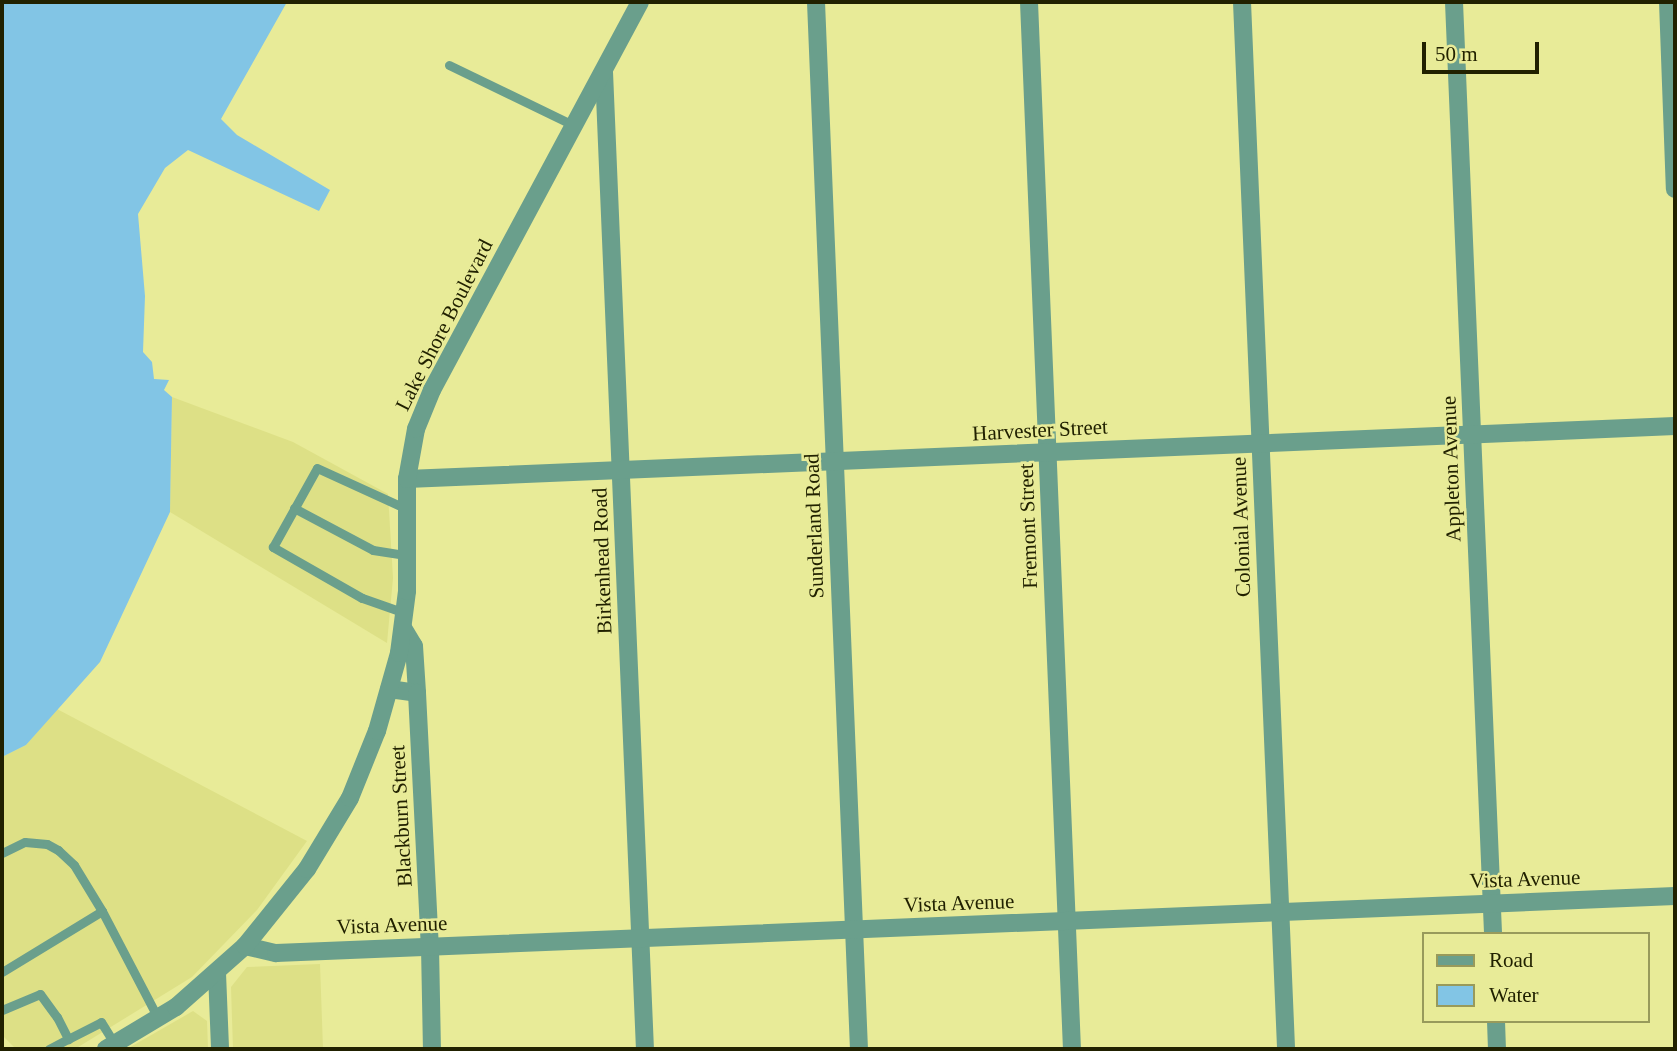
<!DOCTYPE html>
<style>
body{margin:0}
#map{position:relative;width:1677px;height:1051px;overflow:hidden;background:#e8eb98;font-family:Georgia,serif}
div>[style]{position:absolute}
.built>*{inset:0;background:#dde086}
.water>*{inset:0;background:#82c5e5}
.service>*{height:9px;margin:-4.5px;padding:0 4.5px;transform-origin:4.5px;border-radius:4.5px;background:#6a9f8c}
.minor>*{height:18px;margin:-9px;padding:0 9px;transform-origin:9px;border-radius:9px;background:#6a9f8c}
.tertiary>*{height:18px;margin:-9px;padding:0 9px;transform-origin:9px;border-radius:9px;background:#6a9f8c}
span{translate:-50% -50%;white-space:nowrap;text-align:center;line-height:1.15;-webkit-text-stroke:5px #e8eb98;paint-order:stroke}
.street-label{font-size:21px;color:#212100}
.frame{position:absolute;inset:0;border:4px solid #212100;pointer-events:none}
.legend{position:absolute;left:1422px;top:932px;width:228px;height:91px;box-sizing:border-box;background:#e8eb98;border:2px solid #989a5b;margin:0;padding:9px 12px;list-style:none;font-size:21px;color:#212100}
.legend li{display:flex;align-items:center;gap:14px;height:35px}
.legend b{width:35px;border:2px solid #989a5b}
.scale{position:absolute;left:1422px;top:42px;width:117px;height:32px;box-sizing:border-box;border:4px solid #212100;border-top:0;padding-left:9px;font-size:21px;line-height:24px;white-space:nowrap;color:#212100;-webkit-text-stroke:5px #e8eb98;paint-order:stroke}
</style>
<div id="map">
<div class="built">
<div style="clip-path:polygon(172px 397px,293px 442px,388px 494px,393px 578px,387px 643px,170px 512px)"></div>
<div style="clip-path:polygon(57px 709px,307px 841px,257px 910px,192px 977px,75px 1049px,16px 1049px,2px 1035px,2px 757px,26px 745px)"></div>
<div style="clip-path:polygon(320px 964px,323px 1049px,233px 1049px,231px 987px,247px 967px)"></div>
<div style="clip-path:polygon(193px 1011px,207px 1021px,208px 1049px,127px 1049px)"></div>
</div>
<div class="water">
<div style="clip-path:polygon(2px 2px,287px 2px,221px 119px,237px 135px,330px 190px,319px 211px,188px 150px,165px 168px,138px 214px,145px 296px,143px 352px,152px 362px,154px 379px,169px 380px,164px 390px,172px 397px,170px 512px,100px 662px,26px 745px,2px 757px)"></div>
</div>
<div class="service">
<div style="left:449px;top:65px;width:140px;rotate:25.8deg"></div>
<div style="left:294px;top:508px;width:89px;rotate:28deg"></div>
<div style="left:373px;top:550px;width:33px;rotate:9deg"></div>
<div style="left:405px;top:613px;width:46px;rotate:-160.8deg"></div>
<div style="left:362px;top:598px;width:103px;rotate:-150.2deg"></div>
<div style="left:273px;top:547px;width:90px;rotate:-60.9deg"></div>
<div style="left:317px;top:468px;width:99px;rotate:24.5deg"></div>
<div style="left:2px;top:853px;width:25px;rotate:-26deg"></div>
<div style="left:25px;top:842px;width:22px;rotate:5deg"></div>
<div style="left:47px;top:844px;width:13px;rotate:29deg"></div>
<div style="left:58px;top:850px;width:22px;rotate:43deg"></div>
<div style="left:74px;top:865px;width:54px;rotate:58.7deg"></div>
<div style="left:2px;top:972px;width:117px;rotate:-31.4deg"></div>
<div style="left:102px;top:911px;width:121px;rotate:62.4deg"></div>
<div style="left:2px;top:1010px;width:41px;rotate:-22.8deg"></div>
<div style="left:40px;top:994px;width:29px;rotate:54deg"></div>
<div style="left:57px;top:1017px;width:25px;rotate:63deg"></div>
<div style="left:68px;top:1039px;width:37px;rotate:-27deg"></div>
<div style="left:101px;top:1022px;width:26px;rotate:58deg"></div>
<div style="left:49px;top:1049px;width:21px;rotate:-28deg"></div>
</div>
<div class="minor">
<div style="left:816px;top:2px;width:1048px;rotate:87.65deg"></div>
<div style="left:1029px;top:2px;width:1048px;rotate:87.65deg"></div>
<div style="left:1242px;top:2px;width:1048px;rotate:87.59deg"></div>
<div style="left:1454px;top:2px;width:933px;rotate:87.6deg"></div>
<div style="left:1668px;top:2px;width:187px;rotate:87.9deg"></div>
<div style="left:604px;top:72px;width:978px;rotate:87.6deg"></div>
<div style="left:407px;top:479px;width:1269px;rotate:-2.39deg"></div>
<div style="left:403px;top:628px;width:21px;rotate:59deg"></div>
<div style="left:414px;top:646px;width:47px;rotate:86.3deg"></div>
<div style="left:389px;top:689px;width:28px;rotate:8deg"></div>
<div style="left:417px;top:693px;width:254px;rotate:87.1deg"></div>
<div style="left:430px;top:947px;width:102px;rotate:88.9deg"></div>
<div style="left:245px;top:946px;width:32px;rotate:13deg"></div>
<div style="left:276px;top:953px;width:1400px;rotate:-2.33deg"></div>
<div style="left:217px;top:973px;width:76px;rotate:87.7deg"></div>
<div style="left:1496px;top:1021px;width:28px;rotate:88deg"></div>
</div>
<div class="tertiary">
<div style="left:106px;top:1049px;width:82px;rotate:-31deg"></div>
<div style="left:176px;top:1007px;width:92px;rotate:-41.5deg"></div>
<div style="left:245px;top:946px;width:99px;rotate:-51.2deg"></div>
<div style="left:307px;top:869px;width:83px;rotate:-58.8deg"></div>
<div style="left:350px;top:798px;width:72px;rotate:-68.1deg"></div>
<div style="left:377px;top:731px;width:81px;rotate:-74.2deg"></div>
<div style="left:399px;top:653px;width:63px;rotate:-82.6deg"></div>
<div style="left:407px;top:591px;width:112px;rotate:-90deg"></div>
<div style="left:407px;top:479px;width:51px;rotate:-79.8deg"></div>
<div style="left:416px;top:429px;width:42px;rotate:-67.7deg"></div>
<div style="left:432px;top:390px;width:440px;rotate:-61.8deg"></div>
</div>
<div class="street-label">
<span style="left:444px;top:325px;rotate:-63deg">Lake Shore Boulevard</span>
<span style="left:1040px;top:430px;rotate:-3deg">Harvester Street</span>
<span style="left:1451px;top:469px;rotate:-92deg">Appleton Avenue</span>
<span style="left:814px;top:526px;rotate:-92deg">Sunderland Road</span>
<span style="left:1028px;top:526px;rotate:-92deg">Fremont Street</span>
<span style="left:1241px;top:527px;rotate:-92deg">Colonial Avenue</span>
<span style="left:602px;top:561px;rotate:-92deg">Birkenhead Road</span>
<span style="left:401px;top:816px;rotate:-93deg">Blackburn Street</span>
<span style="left:1525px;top:879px;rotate:-2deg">Vista Avenue</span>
<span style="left:959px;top:903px;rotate:-2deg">Vista Avenue</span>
<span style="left:392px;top:925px;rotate:-2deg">Vista Avenue</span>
</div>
<div class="frame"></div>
<ul class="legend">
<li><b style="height:9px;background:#6a9f8c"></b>Road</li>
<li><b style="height:19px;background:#82c5e5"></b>Water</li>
</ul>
<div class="scale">50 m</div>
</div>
